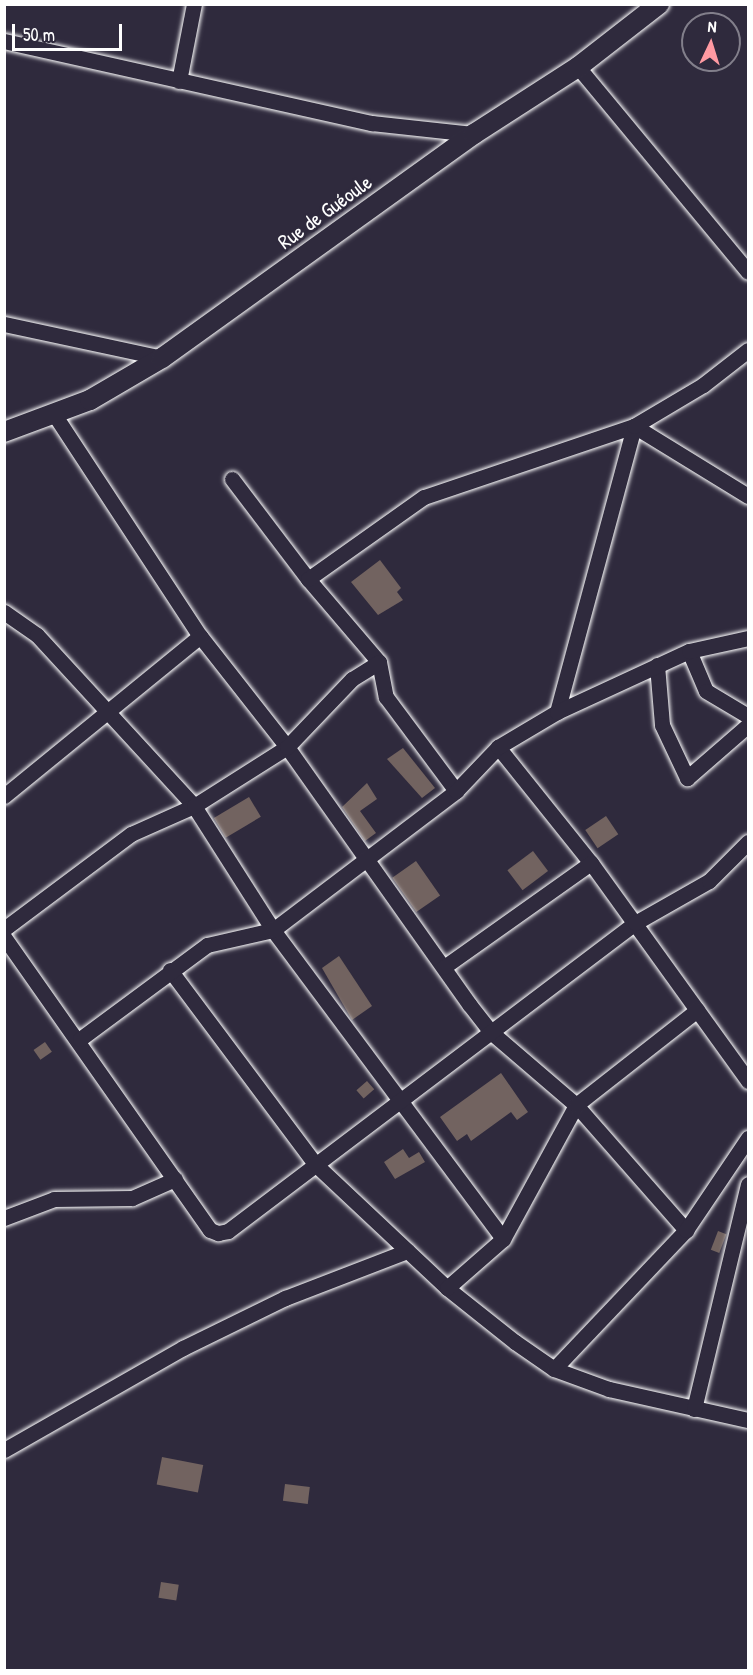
<!DOCTYPE html>
<meta charset="utf-8">
<style>
body{margin:0}
#map{position:relative;width:753px;height:1675px;overflow:hidden;background:#2f2a3d;font-family:"Patrick Hand",sans-serif}
div>[style]{position:absolute}
.building>*{inset:0;background:#726360;transform-origin:0 0}
.roads{filter:drop-shadow(0 0 2px #fff) drop-shadow(0 0 2px #fff)}
.minor>*{height:15px;margin:-7.5px;padding:0 7.5px;transform-origin:7.5px;border-radius:7.5px;background:#2f2a3d}
.major>*{height:20px;margin:-10px;padding:0 10px;transform-origin:10px;border-radius:10px;background:#2f2a3d}
span{translate:-50% -50%;white-space:nowrap;text-align:center;line-height:1.15;-webkit-text-stroke:5px #2f2a3d;paint-order:stroke}
.street-label{font-size:21px;color:#fff}
.frame{position:absolute;inset:0;border:6px solid #fff;pointer-events:none}
.north{position:absolute;left:681px;top:12px;width:60px;height:60px;box-sizing:border-box;background:#2f2a3d;border:2px solid #827f8b;border-radius:50%;rotate:4deg;font-size:16px;font-weight:700;line-height:24px;text-align:center;color:#fff}
.north::after{content:'';display:block;margin:auto;width:21px;height:27px;background:#ff9aa2;clip-path:polygon(50% 0,100% 100%,50% 72%,0 100%)}
.scale{position:absolute;left:12px;top:24px;width:110px;height:27px;box-sizing:border-box;border:3px solid #fff;border-top:0;padding-left:8px;font-size:18px;line-height:21px;white-space:nowrap;color:#fff;-webkit-text-stroke:4px #2f2a3d;paint-order:stroke}
</style>
<div id="map">
<div class="building">
<div style="clip-path:polygon(380px 560px,401px 588px,397px 592px,403px 600px,378px 615px,351px 582px)"></div>
<div style="clip-path:polygon(403px 748px,435px 788px,422px 798px,387px 759px)"></div>
<div style="clip-path:polygon(367px 783px,377px 799px,360px 811px,376px 833px,365px 841px,342px 807px)"></div>
<div style="left:249px;top:797px;width:23px;height:41px;rotate:59deg"></div>
<div style="left:606px;top:816px;width:22px;height:25px;rotate:56deg"></div>
<div style="left:533px;top:851px;width:25px;height:32px;rotate:53deg"></div>
<div style="left:416px;top:861px;width:42px;height:29px;rotate:55deg"></div>
<div style="clip-path:polygon(339px 956px,372px 1006px,352px 1020px,322px 968px)"></div>
<div style="left:45px;top:1042px;width:12px;height:14px;rotate:55deg"></div>
<div style="clip-path:polygon(501px 1073px,528px 1112px,517px 1120px,511px 1112px,471px 1141px,467px 1134px,457px 1141px,440px 1117px)"></div>
<div style="left:367px;top:1081px;width:11px;height:14px;rotate:49deg"></div>
<div style="clip-path:polygon(403px 1149px,409px 1158px,419px 1152px,425px 1162px,395px 1179px,384px 1162px)"></div>
<div style="left:718px;top:1231px;width:9px;height:20px;rotate:21deg"></div>
<div style="left:162px;top:1457px;width:42px;height:28px;rotate:11deg"></div>
<div style="left:285px;top:1484px;width:25px;height:17px;rotate:7deg"></div>
<div style="left:161px;top:1582px;width:18px;height:16px;rotate:9deg"></div>
</div>
<div class="roads">
<div class="minor">
<div style="left:4px;top:41px;width:377px;rotate:12.6deg"></div>
<div style="left:372px;top:123px;width:103px;rotate:6.2deg"></div>
<div style="left:578px;top:67px;width:266px;rotate:50.3deg"></div>
<div style="left:179px;top:81px;width:78px;rotate:-79deg"></div>
<div style="left:4px;top:324px;width:162px;rotate:12.1deg"></div>
<div style="left:54px;top:414px;width:266px;rotate:56.7deg"></div>
<div style="left:200px;top:636px;width:141px;rotate:51.9deg"></div>
<div style="left:287px;top:747px;width:315px;rotate:54.7deg"></div>
<div style="left:469px;top:1004px;width:37px;rotate:52deg"></div>
<div style="left:492px;top:1033px;width:111px;rotate:40.6deg"></div>
<div style="left:576px;top:1105px;width:167px;rotate:48.7deg"></div>
<div style="left:232px;top:479px;width:126px;rotate:52.8deg"></div>
<div style="left:308px;top:579px;width:109px;rotate:49.5deg"></div>
<div style="left:379px;top:662px;width:36px;rotate:79deg"></div>
<div style="left:386px;top:697px;width:117px;rotate:53.3deg"></div>
<div style="left:308px;top:579px;width:142px;rotate:-35.3deg"></div>
<div style="left:424px;top:497px;width:222px;rotate:-18.7deg"></div>
<div style="left:634px;top:426px;width:134px;rotate:31.6deg"></div>
<div style="left:4px;top:612px;width:40px;rotate:34.9deg"></div>
<div style="left:37px;top:635px;width:232px;rotate:47.4deg"></div>
<div style="left:194px;top:806px;width:147px;rotate:57.5deg"></div>
<div style="left:273px;top:930px;width:385px;rotate:53.3deg"></div>
<div style="left:689px;top:651px;width:43px;rotate:67deg"></div>
<div style="left:706px;top:691px;width:49px;rotate:30.8deg"></div>
<div style="left:657px;top:665px;width:60px;rotate:85.2deg"></div>
<div style="left:662px;top:725px;width:59px;rotate:64.7deg"></div>
<div style="left:687px;top:778px;width:81px;rotate:-41deg"></div>
<div style="left:557px;top:712px;width:296px;rotate:-74.9deg"></div>
<div style="left:634px;top:426px;width:80px;rotate:-30.7deg"></div>
<div style="left:703px;top:385px;width:57px;rotate:-37.9deg"></div>
<div style="left:498px;top:747px;width:149px;rotate:51.3deg"></div>
<div style="left:591px;top:863px;width:269px;rotate:54.2deg"></div>
<div style="left:4px;top:796px;width:253px;rotate:-39.2deg"></div>
<div style="left:4px;top:929px;width:159px;rotate:-36.8deg"></div>
<div style="left:131px;top:834px;width:69px;rotate:-24deg"></div>
<div style="left:194px;top:806px;width:110px;rotate:-32.4deg"></div>
<div style="left:287px;top:747px;width:94px;rotate:-46.3deg"></div>
<div style="left:352px;top:679px;width:32px;rotate:-32deg"></div>
<div style="left:4px;top:937px;width:358px;rotate:54.9deg"></div>
<div style="left:210px;top:1230px;width:9px;rotate:21deg"></div>
<div style="left:218px;top:1233px;width:10px;rotate:-11deg"></div>
<div style="left:228px;top:1231px;width:510px;rotate:-37.12deg"></div>
<div style="left:635px;top:923px;width:85px;rotate:-29.6deg"></div>
<div style="left:709px;top:881px;width:55px;rotate:-45deg"></div>
<div style="left:444px;top:967px;width:180px;rotate:-35.3deg"></div>
<div style="left:170px;top:970px;width:242px;rotate:53.2deg"></div>
<div style="left:315px;top:1164px;width:181px;rotate:43.2deg"></div>
<div style="left:447px;top:1288px;width:87px;rotate:38.5deg"></div>
<div style="left:515px;top:1342px;width:47px;rotate:34.7deg"></div>
<div style="left:554px;top:1369px;width:59px;rotate:20deg"></div>
<div style="left:609px;top:1389px;width:142px;rotate:12.6deg"></div>
<div style="left:80px;top:1039px;width:158px;rotate:-36.5deg"></div>
<div style="left:207px;top:945px;width:68px;rotate:-12.8deg"></div>
<div style="left:273px;top:930px;width:230px;rotate:-37.2deg"></div>
<div style="left:456px;top:791px;width:61px;rotate:-46.3deg"></div>
<div style="left:498px;top:747px;width:69px;rotate:-30.7deg"></div>
<div style="left:557px;top:712px;width:145px;rotate:-24.8deg"></div>
<div style="left:689px;top:651px;width:60px;rotate:-12.4deg"></div>
<div style="left:4px;top:1218px;width:53px;rotate:-20.8deg"></div>
<div style="left:54px;top:1199px;width:78px;rotate:-0.7deg"></div>
<div style="left:132px;top:1198px;width:47px;rotate:-23.8deg"></div>
<div style="left:447px;top:1288px;width:74px;rotate:-41.2deg"></div>
<div style="left:503px;top:1239px;width:153px;rotate:-61.4deg"></div>
<div style="left:576px;top:1105px;width:154px;rotate:-38.1deg"></div>
<div style="left:554px;top:1369px;width:192px;rotate:-46.5deg"></div>
<div style="left:686px;top:1230px;width:111px;rotate:-56deg"></div>
<div style="left:694px;top:1409px;width:231px;rotate:-76.5deg"></div>
<div style="left:4px;top:1450px;width:206px;rotate:-29.7deg"></div>
<div style="left:183px;top:1348px;width:114px;rotate:-26.1deg"></div>
<div style="left:285px;top:1298px;width:131px;rotate:-21.1deg"></div>
</div>
<div class="major">
<div style="left:4px;top:432px;width:92px;rotate:-20.4deg"></div>
<div style="left:90px;top:400px;width:83px;rotate:-30.3deg"></div>
<div style="left:162px;top:358px;width:384px;rotate:-35.7deg"></div>
<div style="left:474px;top:134px;width:124px;rotate:-32.8deg"></div>
<div style="left:578px;top:67px;width:103px;rotate:-37.9deg"></div>
</div>
</div>
<div class="street-label">
<span style="left:325px;top:212px;rotate:-36deg">Rue de Guéoule</span>
</div>
<div class="frame"></div>
<div class="north">N</div>
<div class="scale">50 m</div>
</div>
